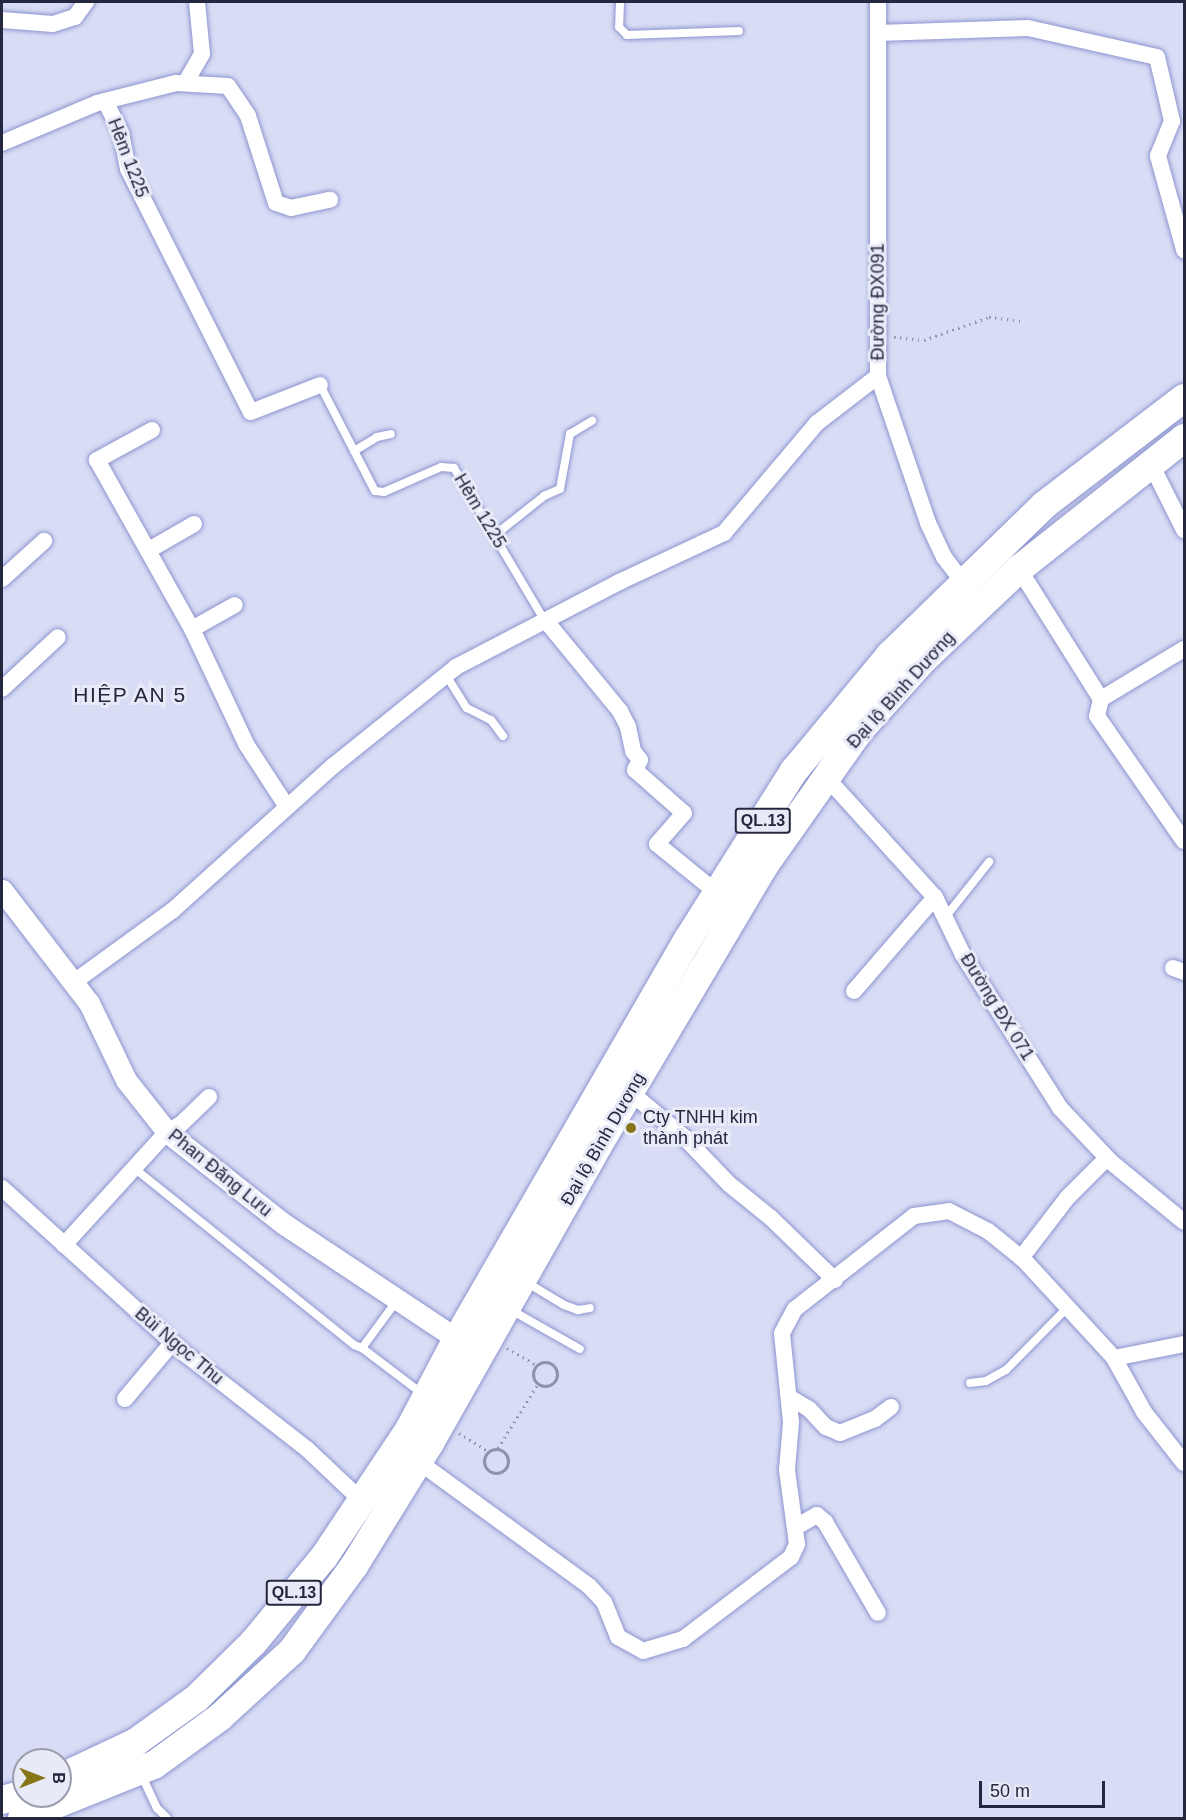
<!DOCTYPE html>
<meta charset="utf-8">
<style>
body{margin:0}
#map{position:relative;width:1186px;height:1820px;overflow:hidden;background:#d8dcf5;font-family:Arial,sans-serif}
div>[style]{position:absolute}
.path>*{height:3px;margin-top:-1.5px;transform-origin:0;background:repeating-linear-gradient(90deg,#8f92aa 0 1.5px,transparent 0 6px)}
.path>.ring{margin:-1.5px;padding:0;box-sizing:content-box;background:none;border:3px solid #8f92aa;border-radius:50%}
.roads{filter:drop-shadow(0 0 2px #8d95cf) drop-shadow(0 0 2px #8d95cf)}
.service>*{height:8px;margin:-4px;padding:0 4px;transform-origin:4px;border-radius:4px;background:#fff}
.minor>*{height:16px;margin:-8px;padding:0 8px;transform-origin:8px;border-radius:8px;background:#fff}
.tertiary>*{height:21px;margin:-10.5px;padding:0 10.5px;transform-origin:10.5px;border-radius:10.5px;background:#fff}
.trunk>*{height:28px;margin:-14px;padding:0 14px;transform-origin:14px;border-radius:14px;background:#fff}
.dots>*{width:16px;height:16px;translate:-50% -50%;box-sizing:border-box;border:3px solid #e8eaf7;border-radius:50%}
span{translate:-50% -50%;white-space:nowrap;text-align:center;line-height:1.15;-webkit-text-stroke:6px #e8eaf7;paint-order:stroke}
.shield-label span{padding:2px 4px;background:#e8eaf7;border:2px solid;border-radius:4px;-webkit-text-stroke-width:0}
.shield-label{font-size:16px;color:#24273e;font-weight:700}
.street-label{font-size:18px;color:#24273e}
.poi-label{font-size:18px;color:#24273e}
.left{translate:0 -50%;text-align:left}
.quarter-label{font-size:21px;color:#24273e;letter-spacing:1.5px}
.frame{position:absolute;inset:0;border:3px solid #24273e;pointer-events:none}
.north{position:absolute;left:12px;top:1748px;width:60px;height:60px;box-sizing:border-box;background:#e8eaf7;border:2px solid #9a9cad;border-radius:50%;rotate:90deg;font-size:16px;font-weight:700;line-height:24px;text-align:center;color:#24273e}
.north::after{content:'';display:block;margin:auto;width:21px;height:27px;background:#877518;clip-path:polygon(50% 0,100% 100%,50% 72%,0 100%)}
.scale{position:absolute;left:979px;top:1781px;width:126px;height:27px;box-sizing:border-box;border:3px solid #24273e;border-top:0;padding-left:8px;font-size:18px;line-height:21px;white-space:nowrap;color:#24273e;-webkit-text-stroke:4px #e8eaf7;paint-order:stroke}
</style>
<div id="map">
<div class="path">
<div style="left:894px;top:337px;width:30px;rotate:6deg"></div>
<div style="left:924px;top:340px;width:69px;rotate:-19.5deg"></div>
<div style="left:989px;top:317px;width:34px;rotate:7deg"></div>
<div style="left:507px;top:1348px;width:34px;rotate:30deg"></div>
<div class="ring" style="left:533px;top:1362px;width:21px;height:21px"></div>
<div style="left:459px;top:1433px;width:34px;rotate:32deg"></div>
<div style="left:498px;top:1448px;width:75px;rotate:-58deg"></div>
<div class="ring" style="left:484px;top:1449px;width:21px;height:21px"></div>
</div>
<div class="roads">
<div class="service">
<div style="left:620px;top:2px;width:25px;rotate:92deg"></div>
<div style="left:619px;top:27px;width:11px;rotate:45deg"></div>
<div style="left:627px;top:35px;width:112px;rotate:-2deg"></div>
<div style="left:320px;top:385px;width:119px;rotate:62.6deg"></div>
<div style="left:375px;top:491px;width:9px;rotate:6deg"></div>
<div style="left:384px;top:492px;width:62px;rotate:-23.7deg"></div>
<div style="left:441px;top:467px;width:13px;rotate:4deg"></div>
<div style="left:454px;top:468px;width:178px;rotate:59.3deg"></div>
<div style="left:354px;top:451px;width:27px;rotate:-31deg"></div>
<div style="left:377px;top:437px;width:14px;rotate:-12deg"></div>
<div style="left:495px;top:535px;width:63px;rotate:-38.5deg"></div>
<div style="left:544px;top:496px;width:17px;rotate:-24deg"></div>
<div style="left:560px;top:489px;width:56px;rotate:-79.7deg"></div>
<div style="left:570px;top:434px;width:26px;rotate:-31deg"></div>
<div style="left:446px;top:675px;width:39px;rotate:58deg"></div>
<div style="left:467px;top:708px;width:27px;rotate:27deg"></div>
<div style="left:491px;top:720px;width:20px;rotate:53deg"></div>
<div style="left:947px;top:915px;width:68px;rotate:-51.6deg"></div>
<div style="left:134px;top:1168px;width:282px;rotate:38.8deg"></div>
<div style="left:354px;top:1345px;width:9px;rotate:21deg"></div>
<div style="left:362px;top:1348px;width:61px;rotate:-53.7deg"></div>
<div style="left:526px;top:1282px;width:44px;rotate:31.2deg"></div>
<div style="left:564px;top:1305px;width:15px;rotate:20deg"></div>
<div style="left:578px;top:1310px;width:12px;rotate:-9deg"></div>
<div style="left:511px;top:1310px;width:79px;rotate:29.5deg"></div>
<div style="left:362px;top:1348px;width:78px;rotate:37.2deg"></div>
<div style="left:970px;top:1383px;width:16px;rotate:-7deg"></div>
<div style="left:986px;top:1381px;width:23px;rotate:-29deg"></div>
<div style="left:1006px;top:1370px;width:88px;rotate:-45.5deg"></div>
<div style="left:141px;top:1774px;width:38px;rotate:65deg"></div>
<div style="left:157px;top:1808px;width:14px;rotate:45deg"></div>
</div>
<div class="minor">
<div style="left:878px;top:2px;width:374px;rotate:90deg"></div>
<div style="left:878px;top:376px;width:155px;rotate:71.2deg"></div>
<div style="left:928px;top:523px;width:38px;rotate:65deg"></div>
<div style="left:944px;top:557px;width:35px;rotate:53deg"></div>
<div style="left:2px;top:20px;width:51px;rotate:4.5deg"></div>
<div style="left:53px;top:24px;width:23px;rotate:-18deg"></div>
<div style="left:75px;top:17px;width:19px;rotate:-54deg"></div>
<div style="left:878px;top:33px;width:150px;rotate:-1.9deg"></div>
<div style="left:1028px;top:28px;width:132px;rotate:12.7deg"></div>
<div style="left:1157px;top:57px;width:66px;rotate:76.8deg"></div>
<div style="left:1172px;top:121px;width:38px;rotate:112deg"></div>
<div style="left:1158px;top:156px;width:98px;rotate:74.5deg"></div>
<div style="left:187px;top:80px;width:30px;rotate:-60deg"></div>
<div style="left:202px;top:54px;width:52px;rotate:-95.5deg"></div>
<div style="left:105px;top:101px;width:36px;rotate:63deg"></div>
<div style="left:121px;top:133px;width:37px;rotate:79deg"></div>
<div style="left:128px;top:169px;width:272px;rotate:63.2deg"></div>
<div style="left:251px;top:412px;width:74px;rotate:-21.4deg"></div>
<div style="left:2px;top:143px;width:103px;rotate:-22.8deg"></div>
<div style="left:97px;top:103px;width:81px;rotate:-14.2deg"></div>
<div style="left:176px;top:83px;width:52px;rotate:3.3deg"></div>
<div style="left:228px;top:86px;width:36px;rotate:56deg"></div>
<div style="left:248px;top:116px;width:91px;rotate:72.2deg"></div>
<div style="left:276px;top:203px;width:16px;rotate:18deg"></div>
<div style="left:291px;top:208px;width:40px;rotate:-12deg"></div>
<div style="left:152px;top:430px;width:63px;rotate:151.4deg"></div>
<div style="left:97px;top:460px;width:194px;rotate:60.7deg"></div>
<div style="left:192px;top:629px;width:127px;rotate:64.8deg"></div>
<div style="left:246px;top:744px;width:75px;rotate:56.9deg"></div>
<div style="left:1151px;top:464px;width:74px;rotate:63.4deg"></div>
<div style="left:149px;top:550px;width:52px;rotate:-30deg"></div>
<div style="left:1019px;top:569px;width:154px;rotate:57.8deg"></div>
<div style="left:1101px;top:699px;width:17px;rotate:103deg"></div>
<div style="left:1097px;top:716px;width:152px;rotate:55.2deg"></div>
<div style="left:2px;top:579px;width:57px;rotate:-42.1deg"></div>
<div style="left:546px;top:621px;width:117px;rotate:50.6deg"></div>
<div style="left:620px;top:711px;width:18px;rotate:63deg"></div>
<div style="left:628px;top:727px;width:25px;rotate:78deg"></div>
<div style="left:633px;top:751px;width:11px;rotate:52deg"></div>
<div style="left:640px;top:760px;width:11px;rotate:117deg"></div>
<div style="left:635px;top:770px;width:65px;rotate:41.3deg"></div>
<div style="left:684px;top:813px;width:41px;rotate:131.1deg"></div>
<div style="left:192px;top:629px;width:49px;rotate:-29.2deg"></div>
<div style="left:2px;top:689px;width:76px;rotate:-42.9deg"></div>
<div style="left:1101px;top:699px;width:97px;rotate:-31.1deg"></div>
<div style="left:826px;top:777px;width:162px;rotate:47.8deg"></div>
<div style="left:935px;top:897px;width:64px;rotate:64.2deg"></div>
<div style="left:963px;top:955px;width:181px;rotate:57.6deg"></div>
<div style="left:1060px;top:1108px;width:74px;rotate:46.6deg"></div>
<div style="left:1111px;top:1162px;width:94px;rotate:39.4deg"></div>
<div style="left:657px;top:844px;width:77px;rotate:39.2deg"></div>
<div style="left:1173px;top:968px;width:12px;rotate:20deg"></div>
<div style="left:74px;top:982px;width:122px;rotate:-36deg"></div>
<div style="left:173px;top:910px;width:215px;rotate:-42deg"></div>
<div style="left:333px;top:766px;width:158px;rotate:-38.8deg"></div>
<div style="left:456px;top:667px;width:184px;rotate:-27.5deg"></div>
<div style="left:619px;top:582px;width:116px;rotate:-25deg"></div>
<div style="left:724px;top:533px;width:144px;rotate:-49.8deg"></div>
<div style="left:817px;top:423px;width:77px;rotate:-37.6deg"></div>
<div style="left:854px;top:991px;width:124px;rotate:-49.2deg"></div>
<div style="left:630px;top:1092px;width:70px;rotate:39.8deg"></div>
<div style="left:684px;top:1137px;width:65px;rotate:46.2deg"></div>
<div style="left:729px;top:1184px;width:54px;rotate:39deg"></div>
<div style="left:771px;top:1218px;width:89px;rotate:44.1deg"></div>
<div style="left:2px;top:1188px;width:246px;rotate:42.2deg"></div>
<div style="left:184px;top:1353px;width:156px;rotate:38deg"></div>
<div style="left:307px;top:1449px;width:74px;rotate:43.4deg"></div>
<div style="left:64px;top:1245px;width:153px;rotate:-47.7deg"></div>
<div style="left:167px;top:1132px;width:16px;rotate:-30deg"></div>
<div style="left:181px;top:1124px;width:39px;rotate:-44deg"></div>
<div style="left:1021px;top:1258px;width:77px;rotate:-52.4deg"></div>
<div style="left:1068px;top:1197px;width:55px;rotate:-45deg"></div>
<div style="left:1114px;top:1358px;width:62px;rotate:60.9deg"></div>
<div style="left:1144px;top:1412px;width:65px;rotate:51.9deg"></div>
<div style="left:789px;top:1397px;width:23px;rotate:31deg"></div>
<div style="left:809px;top:1409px;width:25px;rotate:47deg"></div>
<div style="left:826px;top:1427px;width:15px;rotate:23deg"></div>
<div style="left:840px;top:1433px;width:38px;rotate:-22deg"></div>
<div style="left:875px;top:1419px;width:20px;rotate:-37deg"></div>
<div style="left:125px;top:1399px;width:73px;rotate:-50deg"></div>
<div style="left:419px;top:1462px;width:210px;rotate:36.1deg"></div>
<div style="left:589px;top:1586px;width:22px;rotate:47deg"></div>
<div style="left:604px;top:1602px;width:38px;rotate:68deg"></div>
<div style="left:618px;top:1637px;width:29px;rotate:29deg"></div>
<div style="left:643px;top:1651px;width:42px;rotate:-16.7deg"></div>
<div style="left:683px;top:1639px;width:136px;rotate:-37.2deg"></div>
<div style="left:791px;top:1557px;width:14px;rotate:-65deg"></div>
<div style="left:797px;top:1544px;width:75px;rotate:-97.7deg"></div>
<div style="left:787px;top:1470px;width:48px;rotate:-85.2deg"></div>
<div style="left:791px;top:1422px;width:89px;rotate:-95.8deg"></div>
<div style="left:782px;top:1333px;width:27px;rotate:-62deg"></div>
<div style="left:795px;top:1309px;width:151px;rotate:-38deg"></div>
<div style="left:914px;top:1216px;width:35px;rotate:-8deg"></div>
<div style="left:949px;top:1211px;width:44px;rotate:27.1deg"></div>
<div style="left:988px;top:1231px;width:46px;rotate:38.9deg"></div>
<div style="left:1024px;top:1260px;width:133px;rotate:47.4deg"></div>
<div style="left:1114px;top:1358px;width:71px;rotate:-11.3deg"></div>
<div style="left:796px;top:1527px;width:24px;rotate:-30deg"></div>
<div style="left:817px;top:1515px;width:11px;rotate:41deg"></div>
<div style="left:825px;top:1522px;width:105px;rotate:59.8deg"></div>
</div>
<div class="tertiary">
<div style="left:2px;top:890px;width:143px;rotate:52.4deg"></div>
<div style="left:89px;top:1003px;width:85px;rotate:64.3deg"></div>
<div style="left:126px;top:1080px;width:66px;rotate:51.7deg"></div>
<div style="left:167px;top:1132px;width:149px;rotate:38.2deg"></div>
<div style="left:284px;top:1224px;width:208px;rotate:33.6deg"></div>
</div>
<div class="trunk">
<div style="left:60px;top:1778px;width:84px;rotate:-25.3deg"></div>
<div style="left:136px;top:1742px;width:75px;rotate:-35.8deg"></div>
<div style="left:197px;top:1698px;width:78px;rotate:-44.5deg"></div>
<div style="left:253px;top:1643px;width:112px;rotate:-50.5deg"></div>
<div style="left:324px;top:1557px;width:155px;rotate:-56.3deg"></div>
<div style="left:410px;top:1428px;width:101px;rotate:-62.2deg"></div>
<div style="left:457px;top:1339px;width:462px;rotate:-60deg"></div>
<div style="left:688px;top:939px;width:199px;rotate:-57.8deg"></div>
<div style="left:794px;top:771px;width:151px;rotate:-50.4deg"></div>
<div style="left:890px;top:655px;width:215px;rotate:-44.2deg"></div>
<div style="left:1044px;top:505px;width:176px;rotate:-37.4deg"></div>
<div style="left:2px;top:1800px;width:23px;rotate:-15deg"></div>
<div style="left:22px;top:1818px;width:142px;rotate:-21.9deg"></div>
<div style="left:154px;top:1765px;width:82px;rotate:-36deg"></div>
<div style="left:220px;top:1717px;width:98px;rotate:-42.5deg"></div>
<div style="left:292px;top:1651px;width:105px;rotate:-53.9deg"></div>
<div style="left:354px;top:1566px;width:145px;rotate:-58.3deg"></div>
<div style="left:430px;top:1443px;width:355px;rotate:-60.5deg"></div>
<div style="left:605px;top:1134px;width:312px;rotate:-59.3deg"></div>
<div style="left:764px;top:866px;width:166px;rotate:-54.8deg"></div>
<div style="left:860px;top:730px;width:94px;rotate:-48deg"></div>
<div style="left:923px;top:660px;width:132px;rotate:-43.5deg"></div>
<div style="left:1019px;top:569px;width:211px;rotate:-38.4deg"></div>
</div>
</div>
<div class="dots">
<div style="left:631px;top:1128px;background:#877518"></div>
</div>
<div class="shield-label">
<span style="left:763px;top:821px">QL.13</span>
<span style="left:294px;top:1593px">QL.13</span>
</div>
<div class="street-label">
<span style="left:128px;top:158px;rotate:69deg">Hẻm 1225</span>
<span style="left:878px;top:302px;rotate:-90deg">Đường ĐX091</span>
<span style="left:480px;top:511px;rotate:59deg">Hẻm 1225</span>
<span style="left:901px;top:690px;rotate:-48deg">Đại lộ Bình Dương</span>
<span style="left:997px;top:1007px;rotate:58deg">Đường ĐX 071</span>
<span style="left:603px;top:1139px;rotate:-60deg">Đại lộ Bình Dương</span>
<span style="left:220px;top:1173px;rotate:39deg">Phan Đăng Lưu</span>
<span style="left:179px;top:1346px;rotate:40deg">Bùi Ngọc Thu</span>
</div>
<div class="poi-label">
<span class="left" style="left:643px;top:1128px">Cty TNHH kim<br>thành phát</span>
</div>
<div class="quarter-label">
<span style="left:130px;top:695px">HIỆP AN 5</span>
</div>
<div class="frame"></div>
<div class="north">B</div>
<div class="scale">50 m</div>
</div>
